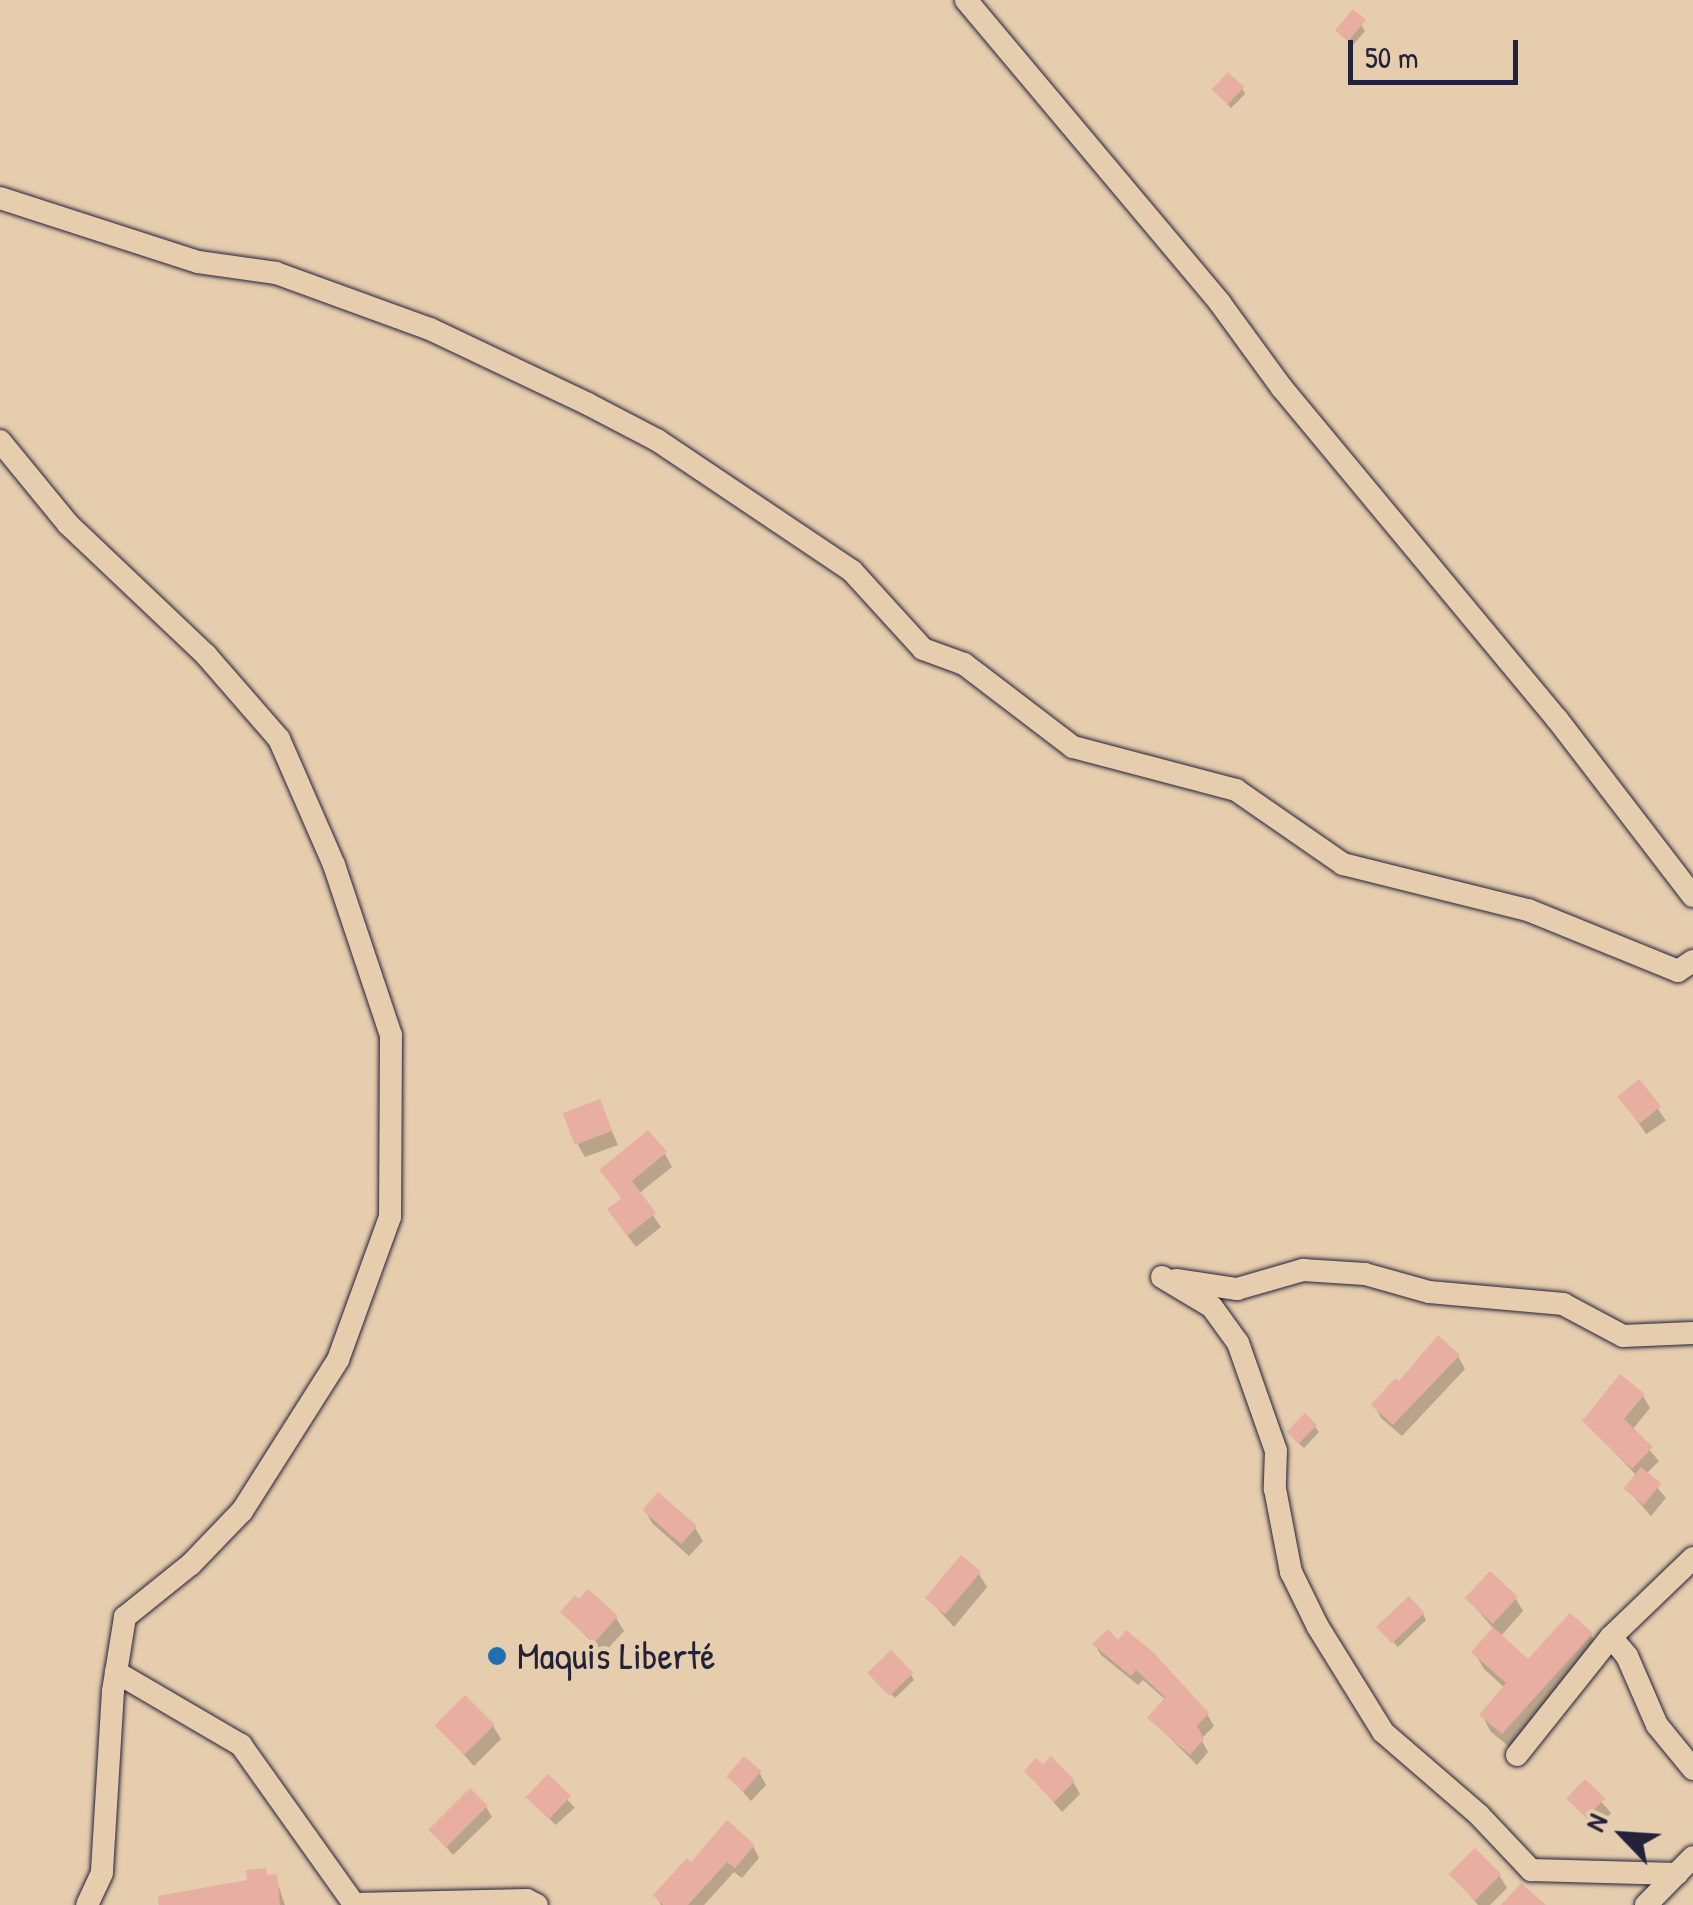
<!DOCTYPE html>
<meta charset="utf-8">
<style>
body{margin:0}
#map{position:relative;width:1693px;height:1905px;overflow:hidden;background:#e5cdad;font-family:"Patrick Hand",sans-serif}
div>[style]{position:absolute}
.shadow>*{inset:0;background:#0003;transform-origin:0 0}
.building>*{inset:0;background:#e8aea2;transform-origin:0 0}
.roads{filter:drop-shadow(0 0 2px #22223b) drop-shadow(0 0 2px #22223b)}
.minor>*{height:22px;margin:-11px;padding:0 11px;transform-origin:11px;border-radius:11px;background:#e5cdad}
.dots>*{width:28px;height:28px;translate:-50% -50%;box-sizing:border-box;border:5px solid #e5cdad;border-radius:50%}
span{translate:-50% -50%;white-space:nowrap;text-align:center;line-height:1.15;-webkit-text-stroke:10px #e5cdad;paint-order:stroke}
.poi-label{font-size:38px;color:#22223b}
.left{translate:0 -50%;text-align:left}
.north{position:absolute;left:1573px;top:1785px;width:100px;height:100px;-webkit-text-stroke:8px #e5cdad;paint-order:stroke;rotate:295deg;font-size:28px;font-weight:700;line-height:40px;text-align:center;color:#22223b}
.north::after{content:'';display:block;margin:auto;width:35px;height:45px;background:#22223b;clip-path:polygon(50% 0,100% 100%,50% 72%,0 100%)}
.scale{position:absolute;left:1348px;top:40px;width:170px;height:45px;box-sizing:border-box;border:5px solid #22223b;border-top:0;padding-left:12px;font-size:30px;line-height:35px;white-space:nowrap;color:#22223b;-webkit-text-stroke:8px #e5cdad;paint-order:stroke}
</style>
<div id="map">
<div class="shadow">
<div style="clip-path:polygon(1361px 25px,1365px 31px,1353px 45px,1338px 31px)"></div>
<div style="clip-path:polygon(1242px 88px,1245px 94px,1231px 108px,1214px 90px)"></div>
<div style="left:1639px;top:1082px;width:47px;height:24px;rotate:55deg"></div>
<div style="clip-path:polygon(599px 1102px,618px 1145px,585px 1157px,578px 1145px)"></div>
<div style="clip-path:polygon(665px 1154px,672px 1167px,638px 1194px,661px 1227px,636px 1247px,618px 1223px,623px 1200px,602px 1170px)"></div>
<div style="clip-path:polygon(1458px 1356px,1465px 1369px,1402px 1436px,1381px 1418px,1374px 1405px)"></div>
<div style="clip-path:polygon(1643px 1396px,1650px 1408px,1632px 1430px,1659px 1461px,1646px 1474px,1666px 1498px,1651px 1516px,1626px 1488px,1637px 1476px,1585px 1421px)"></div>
<div style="clip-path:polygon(1315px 1427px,1319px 1432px,1304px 1448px,1293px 1438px)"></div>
<div style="clip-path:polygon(645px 1510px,695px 1528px,703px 1541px,689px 1556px,652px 1523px)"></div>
<div style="clip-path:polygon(979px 1574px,987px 1587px,954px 1627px,929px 1599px)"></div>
<div style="clip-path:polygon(1468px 1599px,1516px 1599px,1523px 1611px,1500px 1637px,1528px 1662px,1591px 1635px,1600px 1651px,1512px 1749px,1491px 1732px,1482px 1715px,1505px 1688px,1484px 1669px,1474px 1652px,1494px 1629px)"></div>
<div style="clip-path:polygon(579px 1602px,616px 1618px,624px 1631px,603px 1654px,563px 1612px)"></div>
<div style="clip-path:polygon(1423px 1614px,1426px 1620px,1398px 1647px,1381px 1629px)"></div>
<div style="clip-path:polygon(1118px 1644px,1207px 1714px,1214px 1726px,1201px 1739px,1208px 1752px,1197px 1765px,1150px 1718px,1166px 1700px,1143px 1680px,1138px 1685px,1101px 1655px,1095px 1645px)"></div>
<div style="clip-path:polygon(872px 1674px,911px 1675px,914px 1680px,895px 1698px)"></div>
<div style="clip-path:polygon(438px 1726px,493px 1726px,501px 1739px,474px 1766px)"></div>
<div style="clip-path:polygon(1027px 1771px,1073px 1782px,1080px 1794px,1062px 1812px)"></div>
<div style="clip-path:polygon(759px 1772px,766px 1785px,751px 1801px,729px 1776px)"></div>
<div style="left:548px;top:1778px;width:40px;height:26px;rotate:48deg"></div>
<div style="left:1585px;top:1783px;width:40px;height:22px;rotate:49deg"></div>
<div style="clip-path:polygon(486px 1807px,492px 1817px,453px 1855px,431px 1830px)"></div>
<div style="clip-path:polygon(753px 1846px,759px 1858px,742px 1878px,734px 1872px,704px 1905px,661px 1905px,656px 1896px,692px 1865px)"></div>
<div style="clip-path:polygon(1452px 1874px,1499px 1875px,1507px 1888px,1490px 1905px,1478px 1905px)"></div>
<div style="clip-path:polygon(275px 1876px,285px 1905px,175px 1905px,268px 1877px)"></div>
</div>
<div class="building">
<div style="left:1353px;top:9px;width:17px;height:28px;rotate:40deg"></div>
<div style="left:1228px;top:72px;width:22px;height:24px;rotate:43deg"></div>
<div style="left:1639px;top:1079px;width:35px;height:28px;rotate:51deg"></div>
<div style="left:600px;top:1099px;width:34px;height:40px;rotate:69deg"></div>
<div style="clip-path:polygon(648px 1130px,667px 1152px,632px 1181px,656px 1213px,627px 1236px,607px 1209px,622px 1198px,599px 1170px)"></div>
<div style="clip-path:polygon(1438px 1335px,1460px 1355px,1393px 1425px,1371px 1405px,1395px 1378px,1399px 1381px)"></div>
<div style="clip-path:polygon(1620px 1374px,1645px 1394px,1624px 1419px,1653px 1447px,1632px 1469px,1582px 1421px)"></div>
<div style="left:1305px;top:1413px;width:17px;height:26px;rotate:45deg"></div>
<div style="left:1641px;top:1467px;width:26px;height:28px;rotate:39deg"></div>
<div style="left:658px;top:1492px;width:52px;height:24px;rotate:41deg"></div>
<div style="left:961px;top:1555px;width:26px;height:56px;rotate:40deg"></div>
<div style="left:1490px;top:1571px;width:38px;height:37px;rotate:43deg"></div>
<div style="clip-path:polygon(588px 1589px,618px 1616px,594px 1643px,560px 1612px,575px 1595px,579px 1599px)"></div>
<div style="left:1409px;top:1596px;width:23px;height:45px;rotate:47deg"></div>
<div style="clip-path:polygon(1570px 1613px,1593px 1633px,1502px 1734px,1479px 1715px,1506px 1683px,1471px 1652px,1493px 1627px,1528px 1659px)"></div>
<div style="clip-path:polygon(1108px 1629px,1118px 1640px,1126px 1630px,1152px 1651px,1209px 1713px,1197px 1726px,1204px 1739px,1190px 1755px,1147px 1718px,1165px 1697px,1136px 1670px,1131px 1676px,1092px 1644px)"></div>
<div style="left:891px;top:1650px;width:32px;height:33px;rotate:46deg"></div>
<div style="left:465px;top:1695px;width:42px;height:43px;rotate:45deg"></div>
<div style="left:744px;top:1756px;width:23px;height:27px;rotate:41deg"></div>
<div style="clip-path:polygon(1051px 1756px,1075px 1781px,1054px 1802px,1024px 1771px,1036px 1758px,1043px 1764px)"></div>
<div style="left:548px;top:1774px;width:32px;height:32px;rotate:44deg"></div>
<div style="left:1585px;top:1779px;width:28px;height:27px;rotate:44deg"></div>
<div style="left:470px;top:1788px;width:25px;height:59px;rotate:45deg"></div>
<div style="clip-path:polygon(727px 1820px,755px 1845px,735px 1868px,727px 1862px,688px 1905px,663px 1905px,653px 1895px,687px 1858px,691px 1862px)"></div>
<div style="left:1475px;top:1848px;width:37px;height:37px;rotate:45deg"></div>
<div style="clip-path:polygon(266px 1868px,267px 1875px,277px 1874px,280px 1905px,159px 1905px,158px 1896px,247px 1880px,246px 1870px)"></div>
<div style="clip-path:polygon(1521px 1883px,1546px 1905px,1501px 1905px)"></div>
</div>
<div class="roads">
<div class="minor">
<div style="left:966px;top:0;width:395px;rotate:50deg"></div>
<div style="left:1220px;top:303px;width:105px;rotate:53.9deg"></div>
<div style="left:1282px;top:388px;width:430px;rotate:50.3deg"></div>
<div style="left:1557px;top:719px;width:223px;rotate:52.5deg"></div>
<div style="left:0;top:198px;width:208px;rotate:17.9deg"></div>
<div style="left:198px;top:262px;width:79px;rotate:8deg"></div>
<div style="left:276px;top:273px;width:164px;rotate:20deg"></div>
<div style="left:430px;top:329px;width:175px;rotate:25.4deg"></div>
<div style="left:588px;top:404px;width:78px;rotate:27.6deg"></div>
<div style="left:657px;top:440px;width:235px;rotate:33.9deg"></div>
<div style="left:852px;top:571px;width:105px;rotate:47.7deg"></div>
<div style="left:923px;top:649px;width:44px;rotate:20.1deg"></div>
<div style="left:964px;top:664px;width:137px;rotate:37.3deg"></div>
<div style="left:1073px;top:747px;width:169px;rotate:14.8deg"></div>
<div style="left:1236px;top:790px;width:130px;rotate:34.7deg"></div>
<div style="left:1343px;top:864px;width:191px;rotate:14deg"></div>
<div style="left:1528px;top:910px;width:162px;rotate:22.1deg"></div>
<div style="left:1678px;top:971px;width:18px;rotate:-34deg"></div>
<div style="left:0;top:441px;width:107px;rotate:50.7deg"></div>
<div style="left:68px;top:524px;width:190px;rotate:43.5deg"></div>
<div style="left:206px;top:655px;width:111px;rotate:49deg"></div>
<div style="left:279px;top:739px;width:137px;rotate:66.4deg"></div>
<div style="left:334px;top:865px;width:179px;rotate:71.5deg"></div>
<div style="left:391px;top:1035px;width:182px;rotate:90.3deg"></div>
<div style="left:390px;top:1217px;width:152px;rotate:110deg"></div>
<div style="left:338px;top:1360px;width:179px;rotate:122.4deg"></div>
<div style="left:242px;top:1511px;width:74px;rotate:133.9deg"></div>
<div style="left:191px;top:1564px;width:85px;rotate:141.2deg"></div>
<div style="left:125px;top:1617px;width:75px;rotate:99.2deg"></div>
<div style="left:113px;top:1691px;width:182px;rotate:93.5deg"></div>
<div style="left:102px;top:1873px;width:35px;rotate:115deg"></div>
<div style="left:1162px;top:1277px;width:58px;rotate:31deg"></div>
<div style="left:1212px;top:1307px;width:44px;rotate:54.2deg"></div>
<div style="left:1238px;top:1343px;width:114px;rotate:70.6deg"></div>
<div style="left:1276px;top:1451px;width:38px;rotate:92deg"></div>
<div style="left:1275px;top:1489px;width:85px;rotate:79.1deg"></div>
<div style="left:1291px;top:1572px;width:61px;rotate:63.9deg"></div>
<div style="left:1318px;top:1627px;width:123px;rotate:58.2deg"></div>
<div style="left:1383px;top:1732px;width:127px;rotate:40.8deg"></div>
<div style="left:1479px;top:1815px;width:76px;rotate:46.6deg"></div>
<div style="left:1531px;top:1870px;width:146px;rotate:1.6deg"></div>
<div style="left:1176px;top:1280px;width:62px;rotate:8.4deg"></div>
<div style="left:1237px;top:1289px;width:69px;rotate:-16.1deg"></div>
<div style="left:1303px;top:1270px;width:62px;rotate:3.7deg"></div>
<div style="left:1365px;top:1274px;width:66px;rotate:15.7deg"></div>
<div style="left:1429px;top:1292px;width:135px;rotate:5.1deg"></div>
<div style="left:1563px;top:1304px;width:68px;rotate:28.1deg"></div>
<div style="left:1623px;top:1336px;width:70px;rotate:-2.5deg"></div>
<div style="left:1611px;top:1637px;width:25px;rotate:50deg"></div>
<div style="left:1627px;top:1656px;width:75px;rotate:66.5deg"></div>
<div style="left:1657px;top:1725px;width:57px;rotate:50.7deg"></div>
<div style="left:116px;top:1672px;width:145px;rotate:30.3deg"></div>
<div style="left:241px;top:1745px;width:195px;rotate:54.6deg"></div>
<div style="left:354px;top:1904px;width:173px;rotate:-1.3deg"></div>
<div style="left:527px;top:1900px;width:11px;rotate:27deg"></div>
<div style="left:1517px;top:1755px;width:151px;rotate:-51.5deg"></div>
<div style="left:1611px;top:1637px;width:114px;rotate:-43.9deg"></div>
<div style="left:1646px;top:1905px;width:67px;rotate:-45.6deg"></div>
</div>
</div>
<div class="dots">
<div style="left:497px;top:1656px;background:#1f6fb2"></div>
</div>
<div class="poi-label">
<span class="left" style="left:517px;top:1656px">Maquis Liberté</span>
</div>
<div class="north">N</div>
<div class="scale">50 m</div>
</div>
